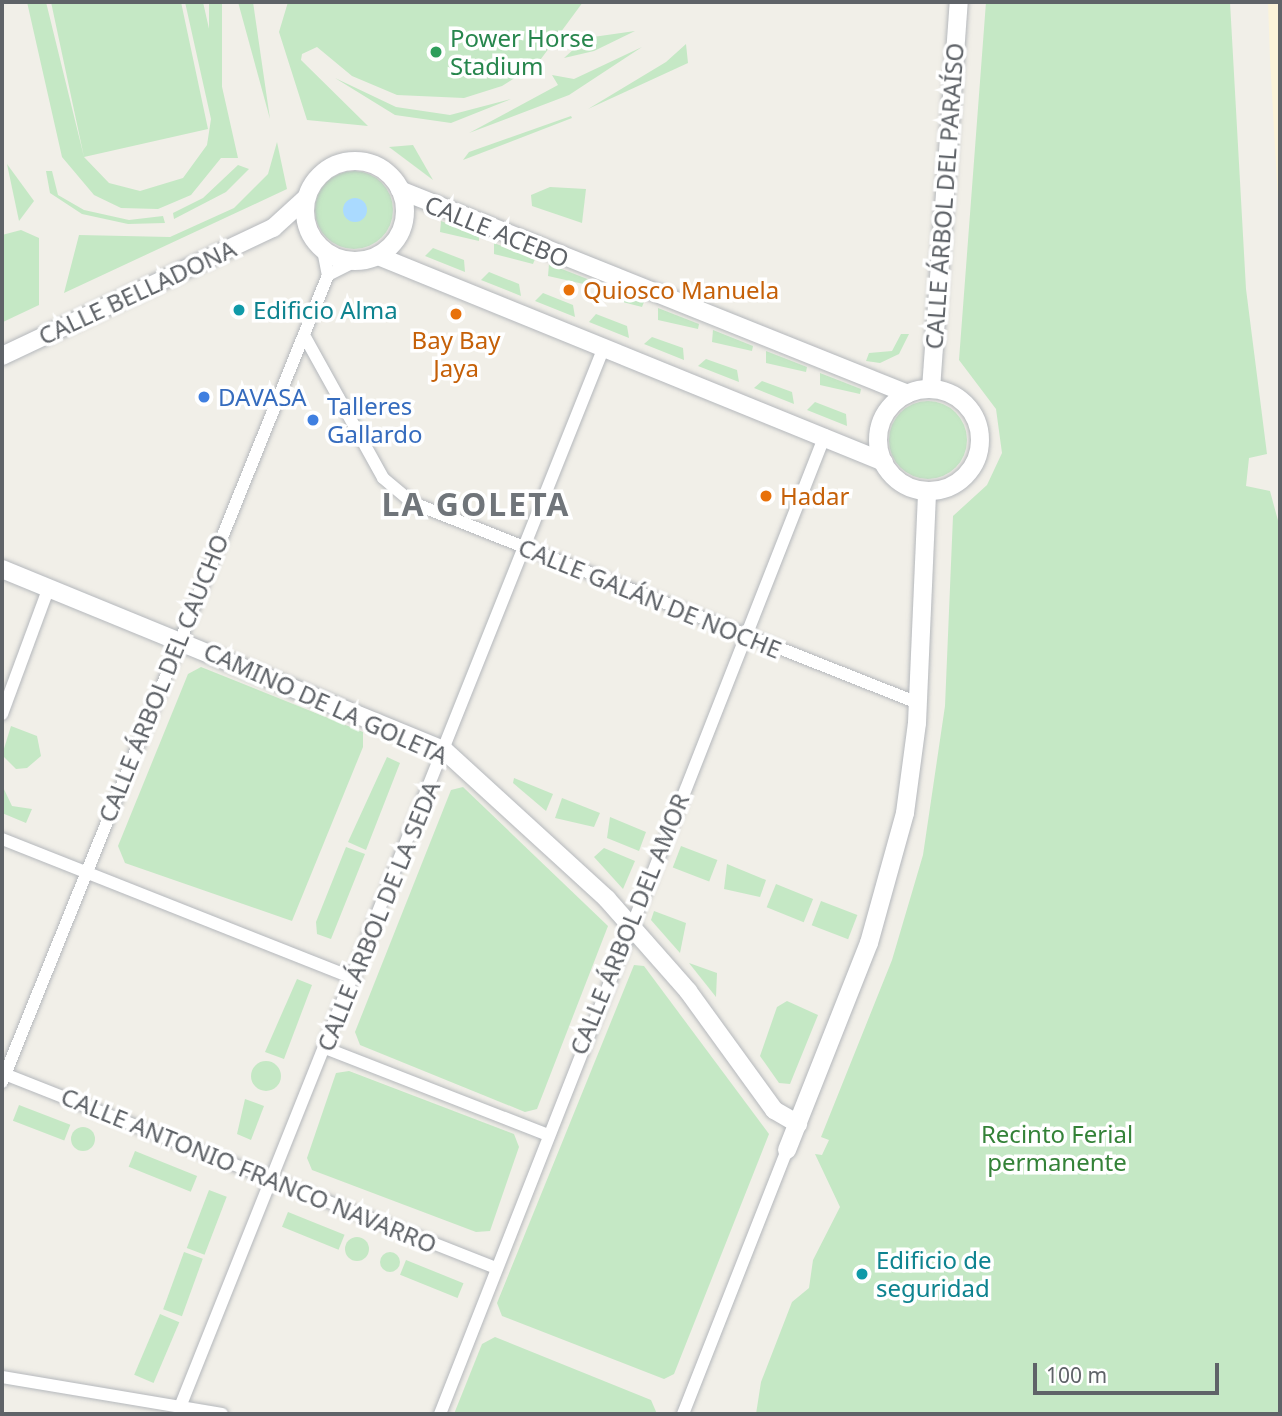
<!DOCTYPE html>
<meta charset="utf-8">
<style>
body{margin:0}
#map{position:relative;width:1282px;height:1416px;overflow:hidden;background:#f1efe8;font-family:"Noto Sans",sans-serif}
div>[style]{position:absolute}
.green>*{inset:0;background:#c5e8c5;transform-origin:0 0}
.round{border-radius:50%}
.sand>*{inset:0;background:#fbf3d9}
.water>*{inset:0;background:#aadaff}
.roads{filter:drop-shadow(0 0 2px #b5b8bc) drop-shadow(0 0 2px #b5b8bc)}
.street>*{height:12px;margin:-6px;padding:0 6px;transform-origin:6px;border-radius:6px;background:#fff}
.secondary>*{height:18px;margin:-9px;padding:0 9px;transform-origin:9px;border-radius:9px;background:#fff}
.secondary>.ring{margin:-9px;padding:0;box-sizing:content-box;background:none;border:18px solid #fff;border-radius:50%}
.dots>*{width:19px;height:19px;translate:-50% -50%;box-sizing:border-box;border:4px solid #fff;border-radius:50%}
span{translate:-50% -50%;white-space:nowrap;text-align:center;line-height:1.15;-webkit-text-stroke:7px #fff;paint-order:stroke}
.leisure-label{font-size:24px;color:#27864d}
.left{translate:0 -50%;text-align:left}
.street-label{font-size:24px;color:#5f6368}
.food-label{font-size:24px;color:#c56008}
.culture-label{font-size:24px;color:#0d838f}
.shop-label{font-size:24px;color:#366cbe}
.park-label{font-size:24px;color:#348238}
.district-label{font-size:32px;color:#70757a;font-weight:700;letter-spacing:2px}
.frame{position:absolute;inset:0;border:4px solid #5f6368;pointer-events:none}
.scale{position:absolute;left:1033px;top:1363px;width:186px;height:32px;box-sizing:border-box;border:4px solid #5f6368;border-top:0;padding-left:9px;font-size:21px;line-height:24px;white-space:nowrap;color:#5f6368;-webkit-text-stroke:5px #fff;paint-order:stroke}
</style>
<div id="map">
<div class="green">
<div style="clip-path:polygon(27px 2px,46px 2px,84px 157px,51px 2px,181px 2px,208px 129px,84px 157px,109px 183px,140px 191px,183px 178px,207px 145px,211px 119px,185px 2px,203px 2px,238px 158px,221px 158px,191px 195px,158px 209px,121px 208px,94px 195px,62px 157px)"></div>
<div style="left:209px;top:2px;width:13px;height:87px"></div>
<div style="clip-path:polygon(238px 2px,253px 2px,270px 119px)"></div>
<div style="clip-path:polygon(288px 2px,583px 2px,538px 63px,502px 86px,464px 98px,397px 95px,352px 76px,317px 47px,302px 54px,301px 60px,368px 126px,307px 120px,279px 32px)"></div>
<div style="clip-path:polygon(986px 2px,1230px 2px,1246px 289px,1267px 454px,1249px 458px,1246px 486px,1270px 491px,1280px 528px,1280px 1414px,756px 1414px,761px 1382px,792px 1302px,809px 1288px,813px 1260px,840px 1207px,815px 1154px,822px 1155px,829px 1140px,821px 1137px,892px 960px,923px 855px,945px 706px,953px 516px,987px 485px,1002px 453px,996px 409px,959px 360px)"></div>
<div style="clip-path:polygon(635px 31px,594px 51px,564px 58px,586px 38px)"></div>
<div style="clip-path:polygon(686px 44px,688px 63px,588px 109px,666px 62px)"></div>
<div style="clip-path:polygon(642px 47px,569px 95px,469px 133px,558px 85px,552px 75px,574px 79px)"></div>
<div style="clip-path:polygon(335px 78px,396px 107px,450px 115px,511px 99px,451px 123px,395px 115px)"></div>
<div style="clip-path:polygon(571px 116px,572px 118px,463px 160px,469px 152px)"></div>
<div style="clip-path:polygon(277px 142px,287px 189px,64px 293px,79px 235px,170px 237px,234px 208px,268px 174px)"></div>
<div style="clip-path:polygon(413px 145px,433px 180px,389px 147px)"></div>
<div style="clip-path:polygon(7px 164px,34px 201px,19px 221px)"></div>
<div style="clip-path:polygon(238px 165px,249px 169px,226px 192px,174px 219px,173px 213px,203px 198px)"></div>
<div style="clip-path:polygon(46px 171px,52px 171px,58px 195px,84px 210px,129px 220px,163px 216px,165px 223px,128px 224px,82px 214px,50px 193px)"></div>
<div class="round" style="left:315px;top:171px;width:78px;height:78px"></div>
<div style="clip-path:polygon(550px 187px,586px 189px,582px 223px,532px 206px,531px 195px)"></div>
<div style="clip-path:polygon(441px 221px,479px 236px,479px 241px,440px 232px)"></div>
<div style="clip-path:polygon(21px 230px,39px 238px,39px 305px,3px 322px,2px 235px)"></div>
<div style="clip-path:polygon(494px 243px,535px 259px,533px 264px,494px 254px)"></div>
<div style="clip-path:polygon(433px 248px,464px 260px,465px 272px,425px 256px)"></div>
<div style="clip-path:polygon(549px 264px,590px 280px,588px 285px,548px 276px)"></div>
<div style="clip-path:polygon(489px 272px,519px 284px,521px 296px,481px 280px)"></div>
<div style="clip-path:polygon(603px 286px,644px 302px,642px 307px,603px 297px)"></div>
<div style="clip-path:polygon(543px 293px,573px 305px,575px 317px,535px 301px)"></div>
<div style="clip-path:polygon(658px 308px,699px 324px,698px 329px,658px 320px)"></div>
<div style="clip-path:polygon(596px 314px,627px 326px,629px 338px,589px 322px)"></div>
<div style="clip-path:polygon(713px 330px,753px 346px,752px 351px,712px 342px)"></div>
<div style="clip-path:polygon(901px 334px,909px 334px,899px 354px,880px 363px,866px 361px,869px 353px,892px 351px)"></div>
<div style="clip-path:polygon(652px 337px,683px 348px,684px 360px,644px 344px)"></div>
<div style="clip-path:polygon(766px 351px,807px 367px,806px 372px,766px 363px)"></div>
<div style="clip-path:polygon(706px 359px,737px 370px,739px 382px,698px 366px)"></div>
<div style="clip-path:polygon(820px 373px,861px 389px,860px 394px,820px 385px)"></div>
<div style="clip-path:polygon(762px 381px,792px 392px,794px 404px,754px 388px)"></div>
<div class="round" style="left:889px;top:401px;width:78px;height:78px"></div>
<div style="clip-path:polygon(815px 402px,846px 414px,847px 426px,807px 410px)"></div>
<div style="clip-path:polygon(201px 667px,363px 732px,363px 747px,292px 921px,125px 863px,118px 846px,188px 674px)"></div>
<div style="clip-path:polygon(11px 726px,37px 736px,41px 756px,27px 768px,16px 769px,2px 755px)"></div>
<div style="clip-path:polygon(387px 757px,400px 763px,366px 850px,348px 842px)"></div>
<div style="clip-path:polygon(514px 778px,553px 794px,546px 811px,513px 783px)"></div>
<div style="clip-path:polygon(2px 785px,12px 806px,32px 809px,26px 823px,2px 813px)"></div>
<div style="clip-path:polygon(463px 787px,608px 926px,537px 1109px,525px 1112px,360px 1045px,355px 1032px,451px 790px)"></div>
<div style="clip-path:polygon(562px 798px,600px 813px,594px 827px,555px 818px)"></div>
<div style="clip-path:polygon(610px 817px,646px 832px,639px 851px,607px 838px)"></div>
<div style="left:681px;top:846px;width:39px;height:23px;rotate:21deg"></div>
<div style="clip-path:polygon(346px 847px,365px 854px,331px 939px,317px 934px,316px 922px)"></div>
<div style="clip-path:polygon(604px 848px,635px 861px,623px 889px,594px 857px)"></div>
<div style="clip-path:polygon(727px 864px,766px 880px,760px 897px,724px 889px)"></div>
<div style="left:776px;top:884px;width:40px;height:25px;rotate:22deg"></div>
<div style="left:821px;top:901px;width:39px;height:26px;rotate:21deg"></div>
<div style="clip-path:polygon(654px 911px,686px 923px,680px 953px,651px 920px)"></div>
<div style="clip-path:polygon(689px 963px,717px 973px,716px 997px)"></div>
<div style="clip-path:polygon(634px 965px,644px 966px,769px 1134px,674px 1374px,664px 1379px,502px 1316px,497px 1303px)"></div>
<div style="clip-path:polygon(297px 979px,312px 985px,284px 1059px,265px 1052px)"></div>
<div style="clip-path:polygon(787px 1001px,818px 1015px,790px 1084px,779px 1083px,760px 1056px,777px 1007px)"></div>
<div class="round" style="left:251px;top:1061px;width:30px;height:30px"></div>
<div style="clip-path:polygon(349px 1071px,514px 1134px,519px 1147px,490px 1231px,476px 1232px,312px 1170px,307px 1158px,336px 1073px)"></div>
<div style="clip-path:polygon(245px 1099px,264px 1106px,251px 1140px,237px 1134px)"></div>
<div style="left:19px;top:1105px;width:55px;height:17px;rotate:21deg"></div>
<div class="round" style="left:71px;top:1127px;width:24px;height:24px"></div>
<div style="left:135px;top:1151px;width:67px;height:17px;rotate:22deg"></div>
<div style="left:209px;top:1190px;width:19px;height:62px;rotate:21deg"></div>
<div style="left:288px;top:1212px;width:61px;height:16px;rotate:22deg"></div>
<div class="round" style="left:345px;top:1237px;width:24px;height:24px"></div>
<div class="round" style="left:380px;top:1252px;width:20px;height:20px"></div>
<div style="left:184px;top:1252px;width:20px;height:61px;rotate:20deg"></div>
<div style="left:406px;top:1260px;width:62px;height:16px;rotate:22deg"></div>
<div style="left:160px;top:1314px;width:21px;height:66px;rotate:23deg"></div>
<div style="clip-path:polygon(495px 1337px,651px 1400px,657px 1414px,454px 1414px,482px 1344px)"></div>
</div>
<div class="sand">
<div style="clip-path:polygon(1268px 2px,1280px 2px,1280px 235px,1270px 59px)"></div>
</div>
<div class="water">
<div class="round" style="left:343px;top:198px;width:24px;height:24px"></div>
</div>
<div class="roads">
<div class="street">
<div style="left:323px;top:250px;width:25px;rotate:79deg"></div>
<div style="left:328px;top:275px;width:29px;rotate:-27deg"></div>
<div style="left:305px;top:337px;width:161px;rotate:61deg"></div>
<div style="left:383px;top:478px;width:39px;rotate:40deg"></div>
<div style="left:413px;top:503px;width:543px;rotate:21.61deg"></div>
<div style="left:2px;top:714px;width:135px;rotate:-69.7deg"></div>
<div style="left:2px;top:839px;width:380px;rotate:21.6deg"></div>
<div style="left:325px;top:1048px;width:237px;rotate:21.3deg"></div>
<div style="left:2px;top:1073px;width:531px;rotate:21.54deg"></div>
<div style="left:2px;top:1082px;width:870px;rotate:-68deg"></div>
<div style="left:2px;top:1377px;width:223px;rotate:9.5deg"></div>
<div style="left:180px;top:1407px;width:1142px;rotate:-68.2deg"></div>
<div style="left:440px;top:1414px;width:1052px;rotate:-68.53deg"></div>
<div style="left:683px;top:1414px;width:284px;rotate:-68.5deg"></div>
</div>
<div class="secondary">
<div class="ring" style="left:305px;top:161px;width:82px;height:82px"></div>
<div style="left:400px;top:190px;width:547px;rotate:21.88deg"></div>
<div style="left:378px;top:256px;width:546px;rotate:22.15deg"></div>
<div style="left:2px;top:356px;width:300px;rotate:-25.3deg"></div>
<div style="left:273px;top:228px;width:45px;rotate:-42.3deg"></div>
<div style="left:931px;top:389px;width:388px;rotate:-85.9deg"></div>
<div class="ring" style="left:878px;top:389px;width:84px;height:84px"></div>
<div style="left:2px;top:569px;width:478px;rotate:22.3deg"></div>
<div style="left:444px;top:750px;width:221px;rotate:42.4deg"></div>
<div style="left:607px;top:899px;width:123px;rotate:48.6deg"></div>
<div style="left:688px;top:991px;width:147px;rotate:54.1deg"></div>
<div style="left:774px;top:1110px;width:28px;rotate:30deg"></div>
<div style="left:787px;top:1150px;width:223px;rotate:-68.4deg"></div>
<div style="left:869px;top:943px;width:135px;rotate:-74.5deg"></div>
<div style="left:905px;top:813px;width:91px;rotate:-82.4deg"></div>
<div style="left:917px;top:723px;width:232px;rotate:-87.5deg"></div>
</div>
</div>
<div class="dots">
<div style="left:436px;top:52px;background:#2e9e5b"></div>
<div style="left:569px;top:290px;background:#e8710a"></div>
<div style="left:239px;top:310px;background:#0f9aa8"></div>
<div style="left:456px;top:314px;background:#e8710a"></div>
<div style="left:204px;top:397px;background:#3f7fe0"></div>
<div style="left:313px;top:420px;background:#3f7fe0"></div>
<div style="left:766px;top:496px;background:#e8710a"></div>
<div style="left:862px;top:1274px;background:#0f9aa8"></div>
</div>
<div class="leisure-label">
<span class="left" style="left:450px;top:52px">Power Horse<br>Stadium</span>
</div>
<div class="street-label">
<span style="left:944px;top:196px;rotate:-86deg">CALLE ÁRBOL DEL PARAÍSO</span>
<span style="left:497px;top:231px;rotate:22deg">CALLE ACEBO</span>
<span style="left:137px;top:292px;rotate:-25deg">CALLE BELLADONA</span>
<span style="left:650px;top:598px;rotate:22deg">CALLE GALÁN DE NOCHE</span>
<span style="left:163px;top:678px;rotate:-68deg">CALLE ÁRBOL DEL CAUCHO</span>
<span style="left:326px;top:703px;rotate:24deg">CAMINO DE LA GOLETA</span>
<span style="left:378px;top:916px;rotate:-68deg">CALLE ÁRBOL DE LA SEDA</span>
<span style="left:629px;top:924px;rotate:-68deg">CALLE ÁRBOL DEL AMOR</span>
<span style="left:249px;top:1170px;rotate:22deg">CALLE ANTONIO FRANCO NAVARRO</span>
</div>
<div class="food-label">
<span class="left" style="left:583px;top:290px">Quiosco Manuela</span>
<span style="left:456px;top:354px">Bay Bay<br>Jaya</span>
<span class="left" style="left:780px;top:496px">Hadar</span>
</div>
<div class="culture-label">
<span class="left" style="left:253px;top:310px">Edificio Alma</span>
<span class="left" style="left:876px;top:1274px">Edificio de<br>seguridad</span>
</div>
<div class="shop-label">
<span class="left" style="left:218px;top:397px">DAVASA</span>
<span class="left" style="left:327px;top:420px">Talleres<br>Gallardo</span>
</div>
<div class="park-label">
<span style="left:1057px;top:1148px">Recinto Ferial<br>permanente</span>
</div>
<div class="district-label">
<span style="left:476px;top:504px">LA GOLETA</span>
</div>
<div class="frame"></div>
<div class="scale">100 m</div>
</div>
